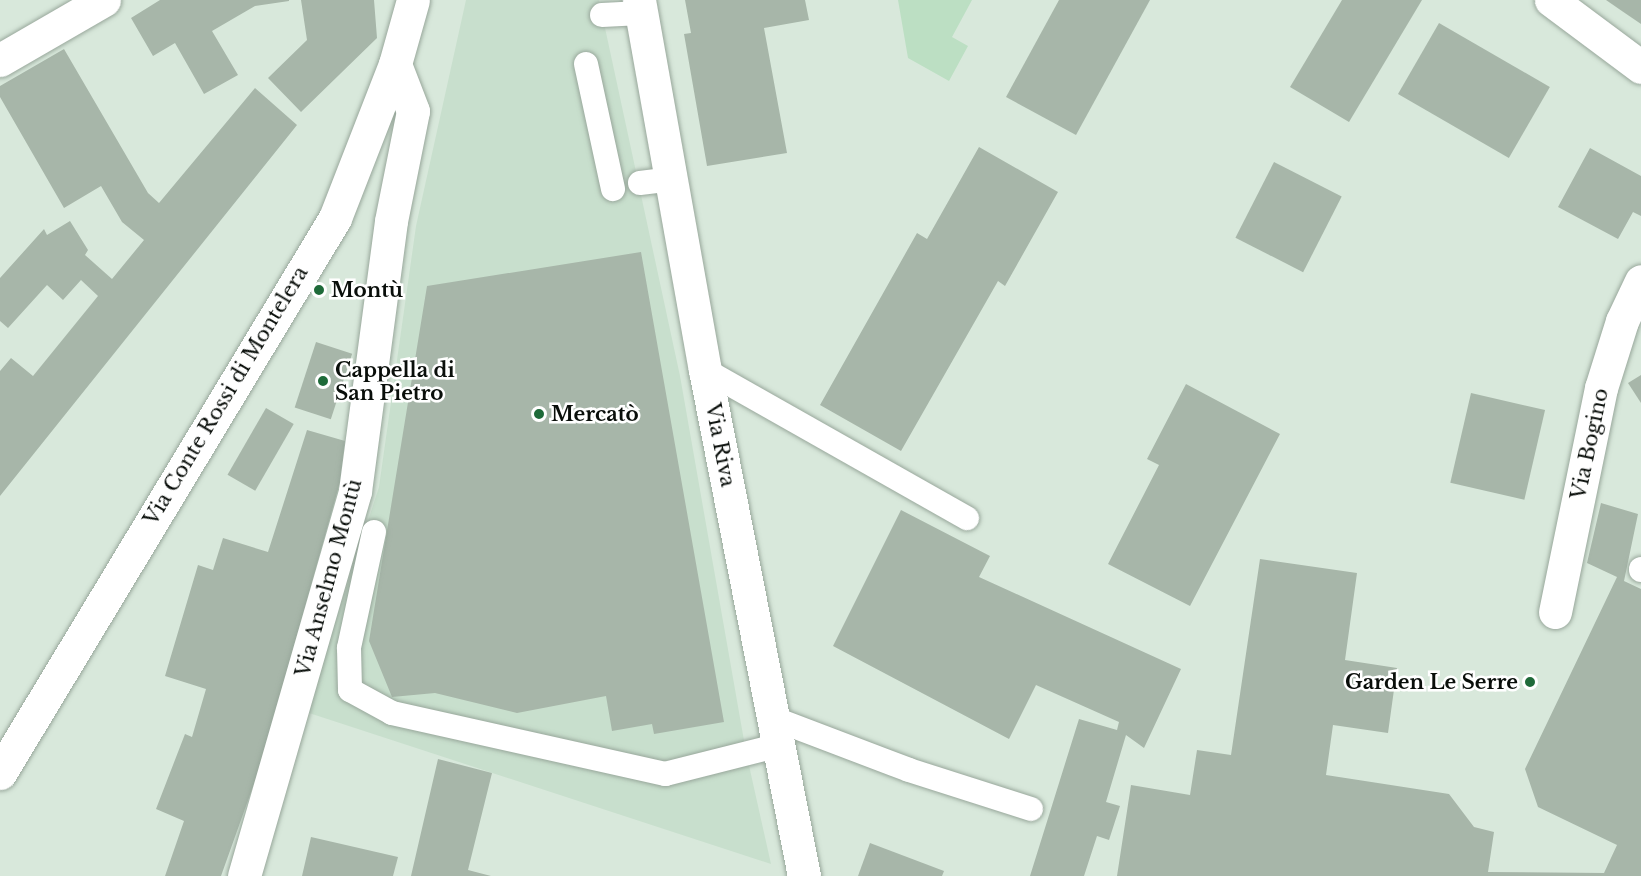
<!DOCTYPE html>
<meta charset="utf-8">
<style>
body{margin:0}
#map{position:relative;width:1641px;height:876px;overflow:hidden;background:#d8e8db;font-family:"Libre Baskerville",serif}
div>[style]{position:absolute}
.built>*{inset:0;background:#c8dfcd}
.green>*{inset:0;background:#bcdfc3}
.building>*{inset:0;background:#a7b6a9;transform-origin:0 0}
.roads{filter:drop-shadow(0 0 2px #98a79b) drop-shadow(0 0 2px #98a79b)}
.service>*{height:24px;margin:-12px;padding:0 12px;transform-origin:12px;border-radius:12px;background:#fff}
.minor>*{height:33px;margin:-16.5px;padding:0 16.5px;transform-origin:16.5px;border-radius:16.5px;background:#fff}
.tertiary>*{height:33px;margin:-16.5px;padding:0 16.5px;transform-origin:16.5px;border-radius:16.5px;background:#fff}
.dots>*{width:16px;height:16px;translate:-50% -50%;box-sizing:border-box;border:3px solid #fff;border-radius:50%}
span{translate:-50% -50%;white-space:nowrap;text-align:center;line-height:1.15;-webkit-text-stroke:5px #fff;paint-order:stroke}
.poi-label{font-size:20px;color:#090e0a;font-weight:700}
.left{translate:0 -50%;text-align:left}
.right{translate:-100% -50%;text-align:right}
.street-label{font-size:20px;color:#090e0a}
</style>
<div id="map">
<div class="built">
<div style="clip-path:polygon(466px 0,599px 0,680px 376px,746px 752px,771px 864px,306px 712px,379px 487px,416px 226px)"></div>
</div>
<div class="green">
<div style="clip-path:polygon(898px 0,972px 0,952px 37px,968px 46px,949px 81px,908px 58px)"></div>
</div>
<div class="building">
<div style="clip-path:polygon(160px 0,289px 0,289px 1px,255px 6px,212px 31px,238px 75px,204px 94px,175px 43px,153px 56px,131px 18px)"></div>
<div style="clip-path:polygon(301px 0,374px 0,377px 38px,301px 112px,268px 78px,307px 40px)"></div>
<div style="clip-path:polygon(685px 0,805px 0,809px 20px,764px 28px,787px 153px,707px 166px,684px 34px,691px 33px)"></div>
<div style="clip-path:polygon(1059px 0,1150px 0,1076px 135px,1006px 97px)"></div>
<div style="clip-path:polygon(1342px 0,1422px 0,1349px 122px,1290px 87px)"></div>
<div style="clip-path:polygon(1606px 0,1641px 0,1641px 24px,1619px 9px)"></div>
<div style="left:1439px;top:23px;width:128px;height:82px;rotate:30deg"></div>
<div style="clip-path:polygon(64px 49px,148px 193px,159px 203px,255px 88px,297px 125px,0 496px,0 371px,11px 358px,33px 376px,98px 296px,81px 280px,63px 300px,47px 285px,8px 328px,0 321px,0 278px,44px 229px,47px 235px,70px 221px,88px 250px,85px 255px,112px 279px,144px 240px,122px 222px,101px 186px,64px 208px,0 97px,0 86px)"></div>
<div style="clip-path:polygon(979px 147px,1058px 192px,1005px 286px,998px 281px,901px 451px,820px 405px,917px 233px,927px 239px)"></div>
<div style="clip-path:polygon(1590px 148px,1641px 176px,1641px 216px,1633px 212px,1618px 239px,1558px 207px)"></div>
<div style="left:1274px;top:162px;width:76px;height:85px;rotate:27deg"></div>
<div style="clip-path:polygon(641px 252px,724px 722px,654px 734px,652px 724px,612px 731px,606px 696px,517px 713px,435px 693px,392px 697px,369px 641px,427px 286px)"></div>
<div style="left:316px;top:342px;width:38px;height:69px;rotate:18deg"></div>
<div style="clip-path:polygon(1641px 375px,1641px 403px,1628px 383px)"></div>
<div style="clip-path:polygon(1186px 384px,1280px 434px,1190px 606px,1108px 564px,1159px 465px,1147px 459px)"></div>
<div style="left:1471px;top:393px;width:76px;height:92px;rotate:13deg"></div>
<div style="left:266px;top:408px;width:32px;height:77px;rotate:30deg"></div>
<div style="clip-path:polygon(307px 430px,345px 441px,340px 482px,261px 764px,221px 876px,165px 876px,184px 821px,156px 809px,185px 734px,192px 737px,206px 689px,165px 676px,198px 565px,213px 570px,223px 538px,268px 552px)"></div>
<div style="clip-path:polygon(1601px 503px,1638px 514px,1624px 581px,1641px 589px,1641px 876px,1117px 876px,1131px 785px,1190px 795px,1197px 750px,1231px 755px,1260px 559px,1357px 573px,1345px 660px,1397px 668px,1388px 733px,1333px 725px,1326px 775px,1449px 794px,1474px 827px,1494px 832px,1488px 872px,1604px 873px,1617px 845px,1538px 807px,1525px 769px,1617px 577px,1587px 563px)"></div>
<div style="clip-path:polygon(901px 510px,990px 556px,979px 577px,1181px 669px,1144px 748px,1126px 735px,1106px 802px,1120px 806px,1109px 840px,1097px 836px,1084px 876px,1030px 876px,1079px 719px,1117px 730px,1119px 722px,1036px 685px,1009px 739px,833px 646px)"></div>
<div style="clip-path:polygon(438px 759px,492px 773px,468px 870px,491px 876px,411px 876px)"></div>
<div style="clip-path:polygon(311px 837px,398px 857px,393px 876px,302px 876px)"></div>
<div style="clip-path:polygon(870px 843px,944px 871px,942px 876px,858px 876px)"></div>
</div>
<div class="roads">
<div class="service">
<div style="left:602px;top:15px;width:39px;rotate:-3deg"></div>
<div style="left:586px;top:64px;width:128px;rotate:77.8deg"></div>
<div style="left:640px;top:183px;width:31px;rotate:-7deg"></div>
<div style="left:705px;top:370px;width:301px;rotate:29.5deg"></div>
<div style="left:374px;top:532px;width:119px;rotate:102.2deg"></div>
<div style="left:349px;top:648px;width:42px;rotate:88.6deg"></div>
<div style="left:350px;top:690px;width:48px;rotate:28.7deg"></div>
<div style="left:392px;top:713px;width:280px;rotate:12.6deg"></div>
<div style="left:665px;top:774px;width:119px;rotate:-14.2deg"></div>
<div style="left:1641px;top:570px;width:1px;rotate:-90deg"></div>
<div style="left:775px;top:719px;width:143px;rotate:20.8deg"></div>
<div style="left:909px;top:770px;width:128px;rotate:17.7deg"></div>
</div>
<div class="minor">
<div style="left:1551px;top:0;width:112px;rotate:36.7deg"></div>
<div style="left:0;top:60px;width:120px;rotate:-30deg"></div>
<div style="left:1555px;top:612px;width:229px;rotate:-78.4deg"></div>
<div style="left:1601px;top:388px;width:70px;rotate:-72.6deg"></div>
<div style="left:1622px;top:321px;width:44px;rotate:-64.6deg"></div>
<div style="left:244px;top:876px;width:401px;rotate:-73.9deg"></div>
<div style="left:355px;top:491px;width:272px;rotate:-82.4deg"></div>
<div style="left:391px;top:221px;width:112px;rotate:-78.7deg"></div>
<div style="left:413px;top:111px;width:50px;rotate:-111deg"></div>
</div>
<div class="tertiary">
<div style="left:639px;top:0;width:376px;rotate:79.9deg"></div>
<div style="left:705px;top:370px;width:516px;rotate:78.93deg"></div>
<div style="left:0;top:773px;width:648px;rotate:-58.88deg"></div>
<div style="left:335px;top:218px;width:165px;rotate:-68.7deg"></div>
<div style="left:395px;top:64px;width:66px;rotate:-74.3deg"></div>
</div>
</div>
<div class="dots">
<div style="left:319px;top:290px;background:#1e6a39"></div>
<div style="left:323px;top:381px;background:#1e6a39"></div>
<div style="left:539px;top:414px;background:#1e6a39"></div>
<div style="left:1530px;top:682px;background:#1e6a39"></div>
</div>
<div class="poi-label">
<span class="left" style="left:331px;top:290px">Montù</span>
<span class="left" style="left:335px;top:382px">Cappella di<br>San Pietro</span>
<span class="left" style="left:551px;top:414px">Mercatò</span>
<span class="right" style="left:1518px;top:682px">Garden Le Serre</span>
</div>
<div class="street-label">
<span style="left:226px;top:396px;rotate:-59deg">Via Conte Rossi di Montelera</span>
<span style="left:1590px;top:444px;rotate:-78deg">Via Bogino</span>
<span style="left:720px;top:445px;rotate:79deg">Via Riva</span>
<span style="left:329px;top:578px;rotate:-75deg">Via Anselmo Montù</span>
</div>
</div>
